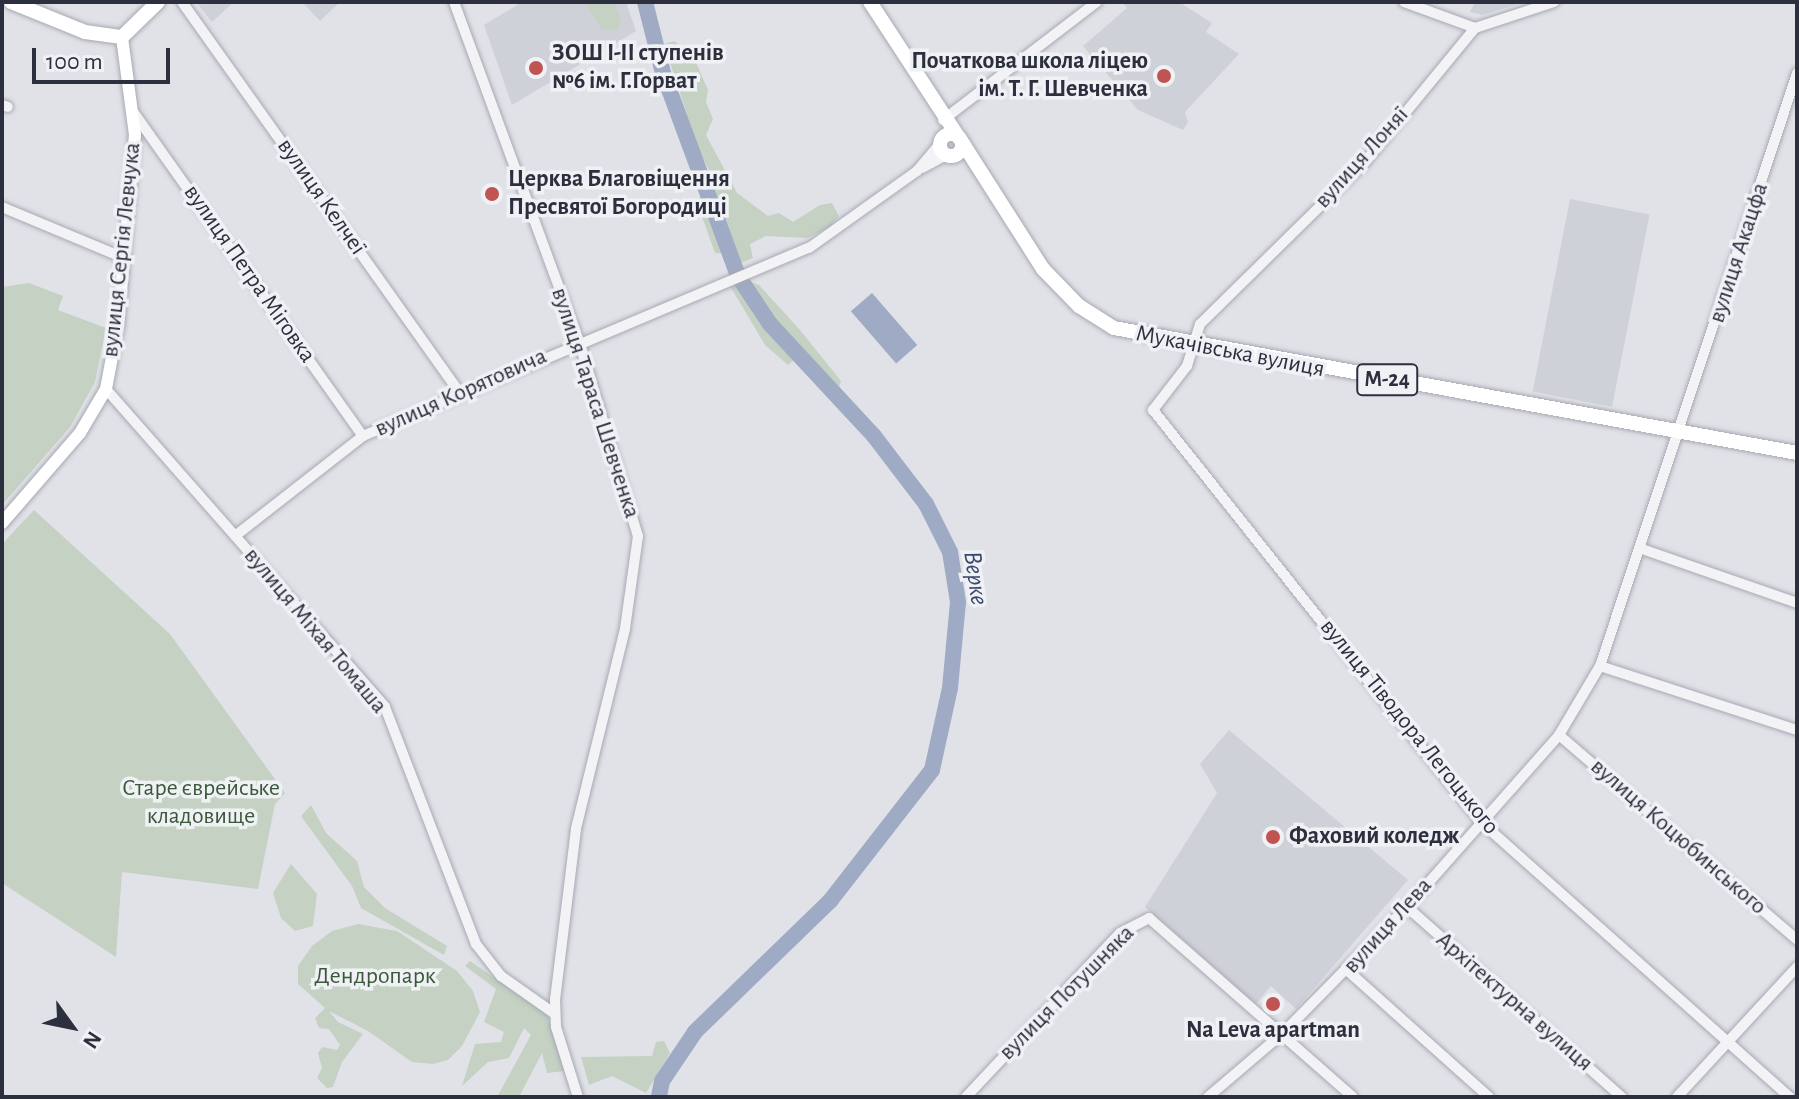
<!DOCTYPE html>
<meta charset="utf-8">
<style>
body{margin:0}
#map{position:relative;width:1799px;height:1099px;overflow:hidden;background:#e1e2e8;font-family:"Alegreya Sans",sans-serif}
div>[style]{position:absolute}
.built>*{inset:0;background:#cfd1d9;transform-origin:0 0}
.green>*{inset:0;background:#c4d1c3}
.water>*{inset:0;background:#9fabc4;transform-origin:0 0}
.river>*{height:16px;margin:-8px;padding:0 8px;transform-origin:8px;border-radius:8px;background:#9fabc4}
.roads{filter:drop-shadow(0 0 2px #a7a9b2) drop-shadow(0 0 2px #a7a9b2)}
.minor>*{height:10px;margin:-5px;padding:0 5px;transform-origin:5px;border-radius:5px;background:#f3f3f6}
.major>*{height:12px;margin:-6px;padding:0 6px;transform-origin:6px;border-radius:6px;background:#fff}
.highway>*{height:14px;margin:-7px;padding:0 7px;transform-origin:7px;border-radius:7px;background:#fff}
.highway>.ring{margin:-7px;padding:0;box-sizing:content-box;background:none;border:14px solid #fff;border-radius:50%}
.dots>*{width:22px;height:22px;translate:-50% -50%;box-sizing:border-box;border:4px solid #f0f1f5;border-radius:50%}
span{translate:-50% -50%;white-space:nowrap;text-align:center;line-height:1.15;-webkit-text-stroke:7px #f0f1f5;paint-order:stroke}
.shield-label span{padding:2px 6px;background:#f0f1f5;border:2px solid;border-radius:6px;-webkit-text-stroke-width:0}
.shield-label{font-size:22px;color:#2b2f3e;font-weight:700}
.poi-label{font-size:24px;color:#2b2f3e;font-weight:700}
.left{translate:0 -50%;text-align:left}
.right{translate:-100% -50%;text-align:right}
.street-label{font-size:24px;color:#2b2f3e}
.park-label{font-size:24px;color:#3a583a}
.water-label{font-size:26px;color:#39486d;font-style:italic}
.frame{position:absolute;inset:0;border:4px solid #2b2f3e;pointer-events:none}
.north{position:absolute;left:32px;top:987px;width:80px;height:80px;-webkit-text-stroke:6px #f0f1f5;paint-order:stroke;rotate:123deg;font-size:22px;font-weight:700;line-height:32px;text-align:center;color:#2b2f3e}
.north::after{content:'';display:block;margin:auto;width:28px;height:36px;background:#2b2f3e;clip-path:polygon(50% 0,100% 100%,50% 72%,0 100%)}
.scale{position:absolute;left:32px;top:48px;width:138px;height:36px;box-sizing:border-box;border:4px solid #2b2f3e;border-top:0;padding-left:10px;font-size:24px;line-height:28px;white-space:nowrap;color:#2b2f3e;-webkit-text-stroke:6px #f0f1f5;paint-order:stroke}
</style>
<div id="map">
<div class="built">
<div style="clip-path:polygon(196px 2px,234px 2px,212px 22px)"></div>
<div style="clip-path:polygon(302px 2px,340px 2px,320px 21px)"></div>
<div style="clip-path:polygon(522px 2px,626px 2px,636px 31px,512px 105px,484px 25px)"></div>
<div style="clip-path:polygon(1122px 2px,1179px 2px,1212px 23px,1206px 32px,1239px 54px,1185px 112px,1188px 122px,1183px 130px,1138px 110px,1083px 46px,1127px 8px)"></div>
<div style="clip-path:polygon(1475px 2px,1524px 2px,1483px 15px,1470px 12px)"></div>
<div style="left:1570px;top:199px;width:81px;height:196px;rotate:11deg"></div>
<div style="clip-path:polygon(1229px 730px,1408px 880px,1296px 1009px,1271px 986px,1256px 1004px,1145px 907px,1217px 793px,1200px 764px)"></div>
</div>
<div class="green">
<div style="clip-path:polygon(585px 2px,613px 2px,621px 17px,618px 29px,602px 30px)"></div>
<div style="clip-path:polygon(674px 41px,693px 56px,708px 90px,706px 102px,713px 119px,706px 135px,737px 193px,768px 216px,779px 213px,793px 222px,820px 205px,832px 203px,839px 216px,830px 227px,807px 238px,766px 236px,750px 244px,753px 258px,741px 263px,732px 254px,715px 253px,696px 200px,717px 187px,698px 148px,664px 44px)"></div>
<div style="clip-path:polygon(746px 280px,759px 285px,800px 330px,841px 381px,839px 387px,802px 353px,788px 365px,765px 345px,730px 286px)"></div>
<div style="clip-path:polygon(29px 283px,63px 296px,58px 310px,106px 328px,95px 382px,70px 427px,2px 505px,2px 287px)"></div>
<div style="clip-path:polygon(34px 510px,170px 634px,285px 793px,275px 804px,258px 889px,122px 872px,116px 957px,2px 883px,2px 544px)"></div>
<div style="clip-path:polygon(311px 805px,326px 833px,357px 861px,364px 887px,385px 908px,447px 946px,444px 955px,361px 908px,352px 886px,301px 816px)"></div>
<div style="clip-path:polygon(291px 864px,317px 894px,313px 926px,295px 931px,281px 918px,273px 893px)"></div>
<div style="clip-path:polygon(358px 924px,397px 931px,457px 971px,473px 991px,480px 1012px,462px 1046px,448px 1060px,433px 1064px,412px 1062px,368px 1031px,329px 1011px,338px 1022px,363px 1034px,342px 1062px,333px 1087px,327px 1088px,317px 1078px,322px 1068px,318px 1053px,322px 1047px,337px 1050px,340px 1045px,329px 1029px,319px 1028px,315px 1018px,325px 1008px,298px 984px,298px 966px,312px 946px,332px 931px)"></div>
<div style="clip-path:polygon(470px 961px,547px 1014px,564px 1071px,547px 1073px,542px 1053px,519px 1097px,497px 1097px,531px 1035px,524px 1028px,509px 1058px,488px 1062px,462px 1086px,475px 1044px,501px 1042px,504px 1032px,484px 1022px,496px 989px,465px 966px)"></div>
<div style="clip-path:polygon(664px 1041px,670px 1053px,646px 1093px,612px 1076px,589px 1085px,581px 1057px,652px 1056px,656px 1042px)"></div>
</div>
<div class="water">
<div style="left:872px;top:293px;width:69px;height:28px;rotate:49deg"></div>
</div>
<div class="river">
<div style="left:645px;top:2px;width:73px;rotate:75.8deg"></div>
<div style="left:663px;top:73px;width:216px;rotate:69.7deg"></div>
<div style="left:738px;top:276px;width:58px;rotate:56.3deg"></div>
<div style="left:770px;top:324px;width:153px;rotate:47.1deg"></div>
<div style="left:874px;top:436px;width:86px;rotate:52.6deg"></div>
<div style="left:926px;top:504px;width:54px;rotate:63.4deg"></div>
<div style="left:950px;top:552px;width:51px;rotate:80.9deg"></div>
<div style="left:958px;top:602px;width:86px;rotate:95.3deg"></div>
<div style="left:950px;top:688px;width:84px;rotate:102.4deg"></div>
<div style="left:932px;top:770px;width:166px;rotate:127.9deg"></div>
<div style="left:830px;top:901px;width:188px;rotate:135.9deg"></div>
<div style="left:695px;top:1032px;width:59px;rotate:124deg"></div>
<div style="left:662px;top:1081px;width:16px;rotate:101deg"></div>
</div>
<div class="roads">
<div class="minor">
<div style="left:182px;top:2px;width:480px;rotate:54.6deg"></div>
<div style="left:454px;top:2px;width:361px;rotate:69.8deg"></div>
<div style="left:579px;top:341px;width:204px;rotate:73.2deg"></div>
<div style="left:638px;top:536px;width:94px;rotate:98deg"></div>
<div style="left:625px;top:629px;width:206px;rotate:103.8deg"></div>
<div style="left:576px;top:829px;width:171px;rotate:97deg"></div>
<div style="left:555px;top:999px;width:28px;rotate:88deg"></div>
<div style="left:556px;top:1027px;width:73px;rotate:72.6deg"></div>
<div style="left:1404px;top:2px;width:76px;rotate:20.1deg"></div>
<div style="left:1554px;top:2px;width:83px;rotate:161.8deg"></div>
<div style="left:1475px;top:28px;width:175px;rotate:129.4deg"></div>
<div style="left:1364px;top:163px;width:230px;rotate:135.5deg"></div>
<div style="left:1200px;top:324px;width:44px;rotate:107.2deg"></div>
<div style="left:1187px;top:366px;width:56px;rotate:127.7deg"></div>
<div style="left:1153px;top:410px;width:527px;rotate:51.48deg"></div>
<div style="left:1481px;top:822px;width:414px;rotate:41.7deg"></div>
<div style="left:2px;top:105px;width:6px;rotate:18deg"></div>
<div style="left:134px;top:113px;width:396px;rotate:54.7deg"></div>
<div style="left:943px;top:120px;width:194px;rotate:-37.5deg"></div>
<div style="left:922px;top:168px;width:26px;rotate:-28deg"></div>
<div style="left:2px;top:207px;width:132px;rotate:22.7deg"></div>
<div style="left:106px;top:389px;width:423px;rotate:48.7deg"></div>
<div style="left:385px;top:707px;width:254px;rotate:69deg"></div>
<div style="left:476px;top:944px;width:41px;rotate:52deg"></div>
<div style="left:501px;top:976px;width:66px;rotate:35.1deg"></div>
<div style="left:235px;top:536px;width:162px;rotate:-38deg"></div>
<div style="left:363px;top:436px;width:484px;rotate:-22.9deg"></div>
<div style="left:809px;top:248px;width:133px;rotate:-35.5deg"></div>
<div style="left:917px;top:171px;width:34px;rotate:-50deg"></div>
<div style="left:1642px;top:549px;width:164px;rotate:19.2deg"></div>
<div style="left:1600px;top:666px;width:207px;rotate:18deg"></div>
<div style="left:1559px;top:735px;width:314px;rotate:40.7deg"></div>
<div style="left:1407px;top:907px;width:287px;rotate:41.5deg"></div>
<div style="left:1348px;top:971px;width:189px;rotate:41.8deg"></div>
<div style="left:966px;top:1097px;width:225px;rotate:-46.8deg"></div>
<div style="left:1120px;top:933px;width:33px;rotate:-27deg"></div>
<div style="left:1149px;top:918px;width:271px;rotate:41.3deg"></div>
<div style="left:1208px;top:1097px;width:99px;rotate:-40.5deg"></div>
<div style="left:1283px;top:1033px;width:177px;rotate:-45.5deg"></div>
<div style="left:1407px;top:907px;width:230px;rotate:-48.5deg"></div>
<div style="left:1559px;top:735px;width:80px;rotate:-59.3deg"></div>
<div style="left:1600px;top:666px;width:625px;rotate:-71.62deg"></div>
<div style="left:1677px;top:1097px;width:177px;rotate:-47.3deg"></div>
</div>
<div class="major">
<div style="left:2px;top:523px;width:119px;rotate:-49.1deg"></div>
<div style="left:80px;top:433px;width:51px;rotate:-59.4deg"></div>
<div style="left:106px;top:389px;width:65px;rotate:-79.4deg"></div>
<div style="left:118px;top:325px;width:191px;rotate:-84.9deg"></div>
<div style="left:135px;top:135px;width:99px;rotate:-97.6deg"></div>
</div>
<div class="highway">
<div style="left:11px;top:2px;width:80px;rotate:22.1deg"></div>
<div style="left:85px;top:32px;width:37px;rotate:8deg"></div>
<div style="left:122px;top:37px;width:50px;rotate:-44.2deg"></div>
<div style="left:870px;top:2px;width:163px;rotate:56.8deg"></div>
<div class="ring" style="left:940px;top:134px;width:8px;height:8px"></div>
<div style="left:962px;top:142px;width:151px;rotate:57.5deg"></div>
<div style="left:1043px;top:269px;width:52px;rotate:45.8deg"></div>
<div style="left:1079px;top:306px;width:41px;rotate:32.2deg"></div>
<div style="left:1114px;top:328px;width:694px;rotate:10.37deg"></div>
</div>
</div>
<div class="dots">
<div style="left:536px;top:68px;background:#bf5453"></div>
<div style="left:1164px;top:76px;background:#bf5453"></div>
<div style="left:492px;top:194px;background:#bf5453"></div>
<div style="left:1273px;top:837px;background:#bf5453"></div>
<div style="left:1273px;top:1004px;background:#bf5453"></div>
</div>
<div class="shield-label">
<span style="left:1387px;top:380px">М-24</span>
</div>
<div class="poi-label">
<span class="left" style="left:552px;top:68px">ЗОШ І-ІІ ступенів<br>№6 ім. Г.Горват</span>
<span class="right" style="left:1148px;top:76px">Початкова школа ліцею<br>ім. Т. Г. Шевченка</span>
<span class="left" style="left:508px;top:194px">Церква Благовіщення<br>Пресвятої Богородиці</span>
<span class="left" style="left:1289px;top:837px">Фаховий коледж</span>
<span style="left:1273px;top:1031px">Na Leva apartman</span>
</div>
<div class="street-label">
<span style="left:1362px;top:158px;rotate:-48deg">вулиця Лоняї</span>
<span style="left:321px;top:197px;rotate:55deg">вулиця Келчеї</span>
<span style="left:122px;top:250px;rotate:-84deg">вулиця Сергія Левчука</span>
<span style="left:1739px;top:253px;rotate:-72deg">вулиця Акацфа</span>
<span style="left:249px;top:274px;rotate:55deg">вулиця Петра Міговка</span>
<span style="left:1230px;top:352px;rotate:11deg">Мукачівська вулиця</span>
<span style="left:461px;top:393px;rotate:-24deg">вулиця Корятовича</span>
<span style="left:595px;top:403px;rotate:72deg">вулиця Тараса Шевченка</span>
<span style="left:315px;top:631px;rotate:50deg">вулиця Міхая Томаша</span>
<span style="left:1409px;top:727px;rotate:51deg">вулиця Тіводора Легоцького</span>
<span style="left:1678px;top:837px;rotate:41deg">вулиця Коцюбинського</span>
<span style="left:1388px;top:926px;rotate:-48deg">вулиця Лева</span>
<span style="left:1067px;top:993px;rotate:-45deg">вулиця Потушняка</span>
<span style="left:1514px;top:1002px;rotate:41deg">Архітектурна вулиця</span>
</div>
<div class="park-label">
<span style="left:201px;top:803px">Старе єврейське<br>кладовище</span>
<span style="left:375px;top:977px">Дендропарк</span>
</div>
<div class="water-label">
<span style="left:975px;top:578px;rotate:82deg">Верке</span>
</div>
<div class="frame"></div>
<div class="north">N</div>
<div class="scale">100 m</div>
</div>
